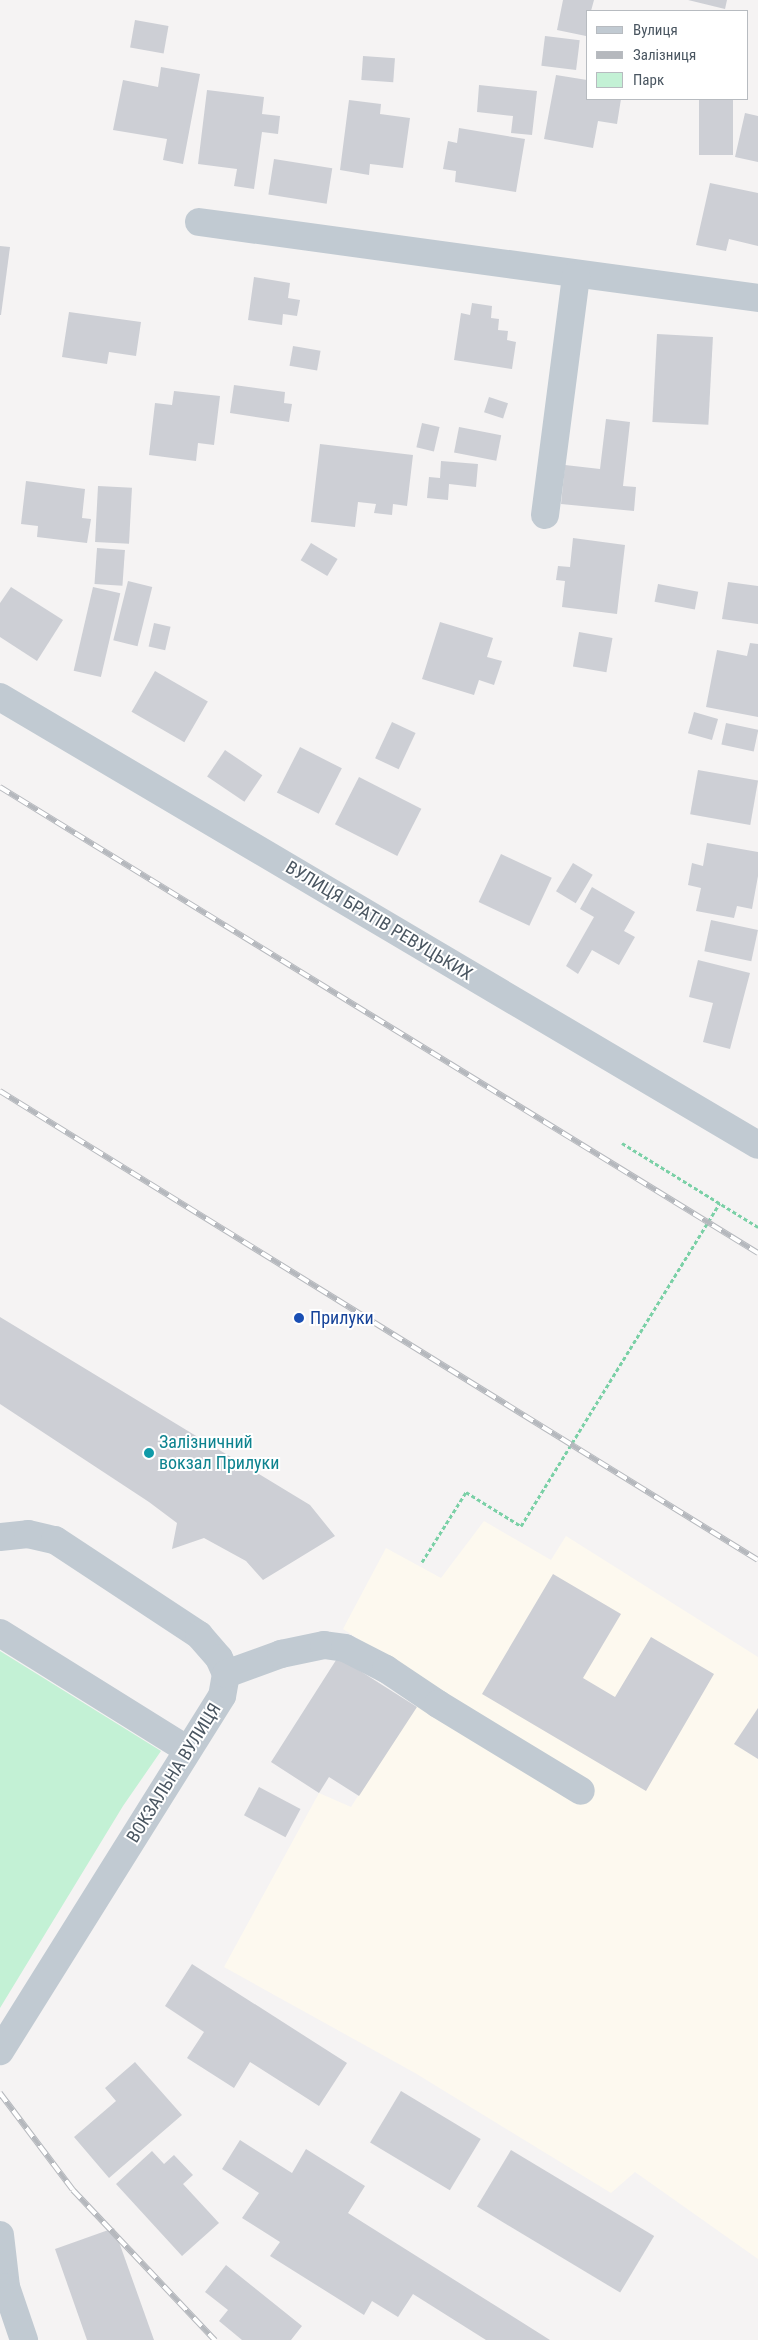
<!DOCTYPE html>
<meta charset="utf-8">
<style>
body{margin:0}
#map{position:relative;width:758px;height:2340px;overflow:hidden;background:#f5f3f3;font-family:"Roboto Condensed",sans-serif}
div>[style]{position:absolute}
.commercial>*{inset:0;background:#fdf9ef}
.green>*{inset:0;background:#c3f1d5}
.building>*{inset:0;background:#cdcfd5;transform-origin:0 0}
.path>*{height:3px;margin-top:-1.5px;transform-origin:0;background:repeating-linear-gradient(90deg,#7ad0a6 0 4px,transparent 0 6.5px)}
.minor>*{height:28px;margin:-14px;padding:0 14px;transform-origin:14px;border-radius:14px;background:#c1cad2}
.rail>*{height:5.5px;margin-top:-2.75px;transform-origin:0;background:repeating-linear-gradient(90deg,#fff 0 11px,#b5b8bd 0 22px);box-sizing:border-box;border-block:1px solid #b5b8bd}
.dots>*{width:14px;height:14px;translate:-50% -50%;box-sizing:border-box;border:2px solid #fff;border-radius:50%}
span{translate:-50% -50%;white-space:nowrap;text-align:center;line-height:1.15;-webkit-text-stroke:4px #fff;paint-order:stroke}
.street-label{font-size:18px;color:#4a5661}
.transit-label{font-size:18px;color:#164399}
.left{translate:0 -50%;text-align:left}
.culture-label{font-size:18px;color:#0d838f}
.legend{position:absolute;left:586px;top:10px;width:162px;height:90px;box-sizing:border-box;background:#fff;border:1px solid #b7bbc0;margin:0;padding:6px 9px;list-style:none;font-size:15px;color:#4a5661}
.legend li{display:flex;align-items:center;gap:10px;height:25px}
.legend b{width:25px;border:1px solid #b7bbc0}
</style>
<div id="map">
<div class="commercial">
<div style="clip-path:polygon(484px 1521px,551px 1560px,566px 1536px,758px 1657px,758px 2259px,635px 2172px,611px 2193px,415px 2073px,224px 1967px,319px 1793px,351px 1807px,429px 1685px,343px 1629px,386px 1548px,441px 1578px)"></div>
</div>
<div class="green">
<div style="clip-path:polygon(0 1651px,161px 1751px,123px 1806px,0 2008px)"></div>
</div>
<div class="building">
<div style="clip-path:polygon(563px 0,594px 0,591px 11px,587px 11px,586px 36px,557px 30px)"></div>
<div style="clip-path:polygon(688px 0,727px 0,725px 9px)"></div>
<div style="left:135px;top:20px;width:34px;height:28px;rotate:10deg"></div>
<div style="left:545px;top:36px;width:35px;height:30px;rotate:7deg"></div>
<div style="left:363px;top:56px;width:32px;height:24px;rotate:4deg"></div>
<div style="clip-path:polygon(161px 67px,200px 74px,183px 164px,163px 160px,167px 139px,113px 130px,123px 80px,158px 87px)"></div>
<div style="clip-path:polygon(556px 75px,587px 80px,587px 99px,621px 99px,617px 124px,598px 121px,593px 148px,544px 139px)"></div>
<div style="clip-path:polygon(479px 85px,537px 91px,532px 135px,511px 133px,513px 116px,477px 112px)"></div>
<div style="clip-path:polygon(207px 90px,264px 97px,262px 114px,280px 116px,278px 134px,262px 132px,254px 189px,234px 186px,237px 169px,198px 164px)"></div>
<div style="left:699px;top:99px;width:34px;height:56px"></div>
<div style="clip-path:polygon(349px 100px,381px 104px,380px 114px,410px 118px,403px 168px,370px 164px,369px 175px,340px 170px)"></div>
<div style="clip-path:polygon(745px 113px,758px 116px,758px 162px,735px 157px)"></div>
<div style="clip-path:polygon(459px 128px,525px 139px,516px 192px,455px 182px,456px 171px,443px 169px,448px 141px,457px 143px)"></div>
<div style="left:274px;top:159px;width:59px;height:36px;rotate:9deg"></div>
<div style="clip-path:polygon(710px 183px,758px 193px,758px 246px,729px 239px,726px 251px,696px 245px)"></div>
<div style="clip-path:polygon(0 246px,10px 247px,1px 315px,0 315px)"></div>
<div style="clip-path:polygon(254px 277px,290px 283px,288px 298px,300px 300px,297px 316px,283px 314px,282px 325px,248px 320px)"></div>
<div style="clip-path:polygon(472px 303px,492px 306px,491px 318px,499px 319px,498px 330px,508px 331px,507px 340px,516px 342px,512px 369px,454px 360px,461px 313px,470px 315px)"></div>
<div style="clip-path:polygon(69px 312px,141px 322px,136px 356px,109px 352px,107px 364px,62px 357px)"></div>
<div style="left:657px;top:334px;width:56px;height:88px;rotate:3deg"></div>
<div style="left:293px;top:346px;width:28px;height:20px;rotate:10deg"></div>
<div style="clip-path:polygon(234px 385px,285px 392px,284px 403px,292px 404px,289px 422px,230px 413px)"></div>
<div style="clip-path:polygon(174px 391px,220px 396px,214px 445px,198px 443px,196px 461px,149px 455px,155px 403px,172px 405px)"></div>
<div style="left:489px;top:397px;width:20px;height:16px;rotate:18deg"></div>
<div style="clip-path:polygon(606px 419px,630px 422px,623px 486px,636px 487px,634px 511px,561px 504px,565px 465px,600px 469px)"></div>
<div style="left:422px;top:423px;width:18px;height:25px;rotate:13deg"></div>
<div style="left:459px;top:427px;width:43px;height:26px;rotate:11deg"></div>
<div style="clip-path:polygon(320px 444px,413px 455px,407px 506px,393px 504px,392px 515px,374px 513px,376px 504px,358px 502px,355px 527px,311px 522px)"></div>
<div style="clip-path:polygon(441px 461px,478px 464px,476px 487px,449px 484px,448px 500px,427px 498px,429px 477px,440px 478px)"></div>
<div style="clip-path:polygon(26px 481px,85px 489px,82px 518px,91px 519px,87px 543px,37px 537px,38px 526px,21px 524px)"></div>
<div style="left:98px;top:486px;width:34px;height:56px;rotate:3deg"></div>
<div style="clip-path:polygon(573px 538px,625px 545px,617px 614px,562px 607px,565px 581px,556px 580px,558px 566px,570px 567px)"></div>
<div style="left:311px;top:543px;width:31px;height:20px;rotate:31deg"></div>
<div style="left:97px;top:548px;width:28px;height:36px;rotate:4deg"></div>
<div style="left:128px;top:581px;width:25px;height:61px;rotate:14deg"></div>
<div style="clip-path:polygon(728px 582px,758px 586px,758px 624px,722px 619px)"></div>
<div style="left:658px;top:584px;width:41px;height:18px;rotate:11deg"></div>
<div style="clip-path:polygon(11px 587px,63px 620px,37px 661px,0 637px,0 603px)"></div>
<div style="left:93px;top:587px;width:28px;height:86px;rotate:13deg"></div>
<div style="clip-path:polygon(440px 622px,493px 638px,487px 657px,502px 661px,494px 685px,479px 680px,474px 695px,422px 679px)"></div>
<div style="left:154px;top:623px;width:17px;height:24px;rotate:13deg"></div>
<div style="left:579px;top:632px;width:34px;height:35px;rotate:10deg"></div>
<div style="clip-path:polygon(750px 643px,758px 644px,758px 717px,706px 707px,717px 650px,747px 656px)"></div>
<div style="left:155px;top:671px;width:61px;height:47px;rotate:30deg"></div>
<div style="left:694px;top:712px;width:25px;height:22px;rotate:16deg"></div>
<div style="left:392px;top:722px;width:26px;height:40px;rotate:25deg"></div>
<div style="left:726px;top:723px;width:33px;height:22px;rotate:12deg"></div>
<div style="left:300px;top:747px;width:47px;height:51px;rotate:27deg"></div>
<div style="left:225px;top:750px;width:45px;height:32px;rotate:34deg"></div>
<div style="left:698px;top:770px;width:61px;height:45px;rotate:10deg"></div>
<div style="left:359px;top:777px;width:70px;height:53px;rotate:27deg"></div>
<div style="clip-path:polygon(707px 843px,758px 852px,758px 876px,752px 909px,737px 906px,734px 918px,696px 911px,701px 888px,688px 885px,692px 863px,703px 866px)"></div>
<div style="left:501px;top:854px;width:56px;height:53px;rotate:25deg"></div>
<div style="left:573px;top:863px;width:23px;height:33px;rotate:31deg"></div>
<div style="clip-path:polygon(592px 887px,635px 912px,624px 931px,635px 937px,619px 965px,592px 950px,578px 974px,566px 966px,594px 917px,580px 909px)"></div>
<div style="left:711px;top:920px;width:48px;height:32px;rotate:12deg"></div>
<div style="clip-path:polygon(698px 960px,750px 973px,730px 1049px,703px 1042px,713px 1003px,689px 997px)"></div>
<div style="clip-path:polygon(0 1317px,310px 1505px,335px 1536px,263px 1580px,246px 1561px,204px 1538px,172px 1549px,177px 1523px,149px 1502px,0 1404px)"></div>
<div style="clip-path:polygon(553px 1574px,621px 1614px,583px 1678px,615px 1697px,651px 1637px,714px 1674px,646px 1791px,482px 1694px)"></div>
<div style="clip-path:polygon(338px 1657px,417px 1707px,359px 1796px,329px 1777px,319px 1793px,271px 1762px)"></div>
<div style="clip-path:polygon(758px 1708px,758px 1759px,734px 1744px)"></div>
<div style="left:259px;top:1787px;width:47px;height:32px;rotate:28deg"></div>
<div style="clip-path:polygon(192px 1964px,347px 2063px,319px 2106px,250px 2062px,234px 2088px,187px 2058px,204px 2032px,165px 2006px)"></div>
<div style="clip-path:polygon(135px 2062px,182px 2115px,109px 2178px,74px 2137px,116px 2101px,105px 2088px)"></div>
<div style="left:401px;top:2091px;width:93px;height:60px;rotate:31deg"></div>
<div style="clip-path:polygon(240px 2140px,292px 2173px,306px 2149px,365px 2186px,348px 2213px,550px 2340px,486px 2340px,413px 2294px,398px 2317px,372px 2301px,364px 2315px,270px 2256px,280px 2242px,242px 2218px,259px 2193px,222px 2169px)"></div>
<div style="left:511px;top:2150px;width:167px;height:66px;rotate:31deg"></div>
<div style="clip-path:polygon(152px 2151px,164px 2164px,174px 2155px,193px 2175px,183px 2184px,219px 2223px,182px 2256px,116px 2184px)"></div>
<div style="clip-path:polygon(114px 2228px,154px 2340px,87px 2340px,55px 2249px)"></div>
<div style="clip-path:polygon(226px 2265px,302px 2326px,291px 2340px,242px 2340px,219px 2321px,228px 2310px,205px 2292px)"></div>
</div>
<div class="path">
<div style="left:622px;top:1143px;width:160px;rotate:31.7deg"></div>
<div style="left:422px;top:1562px;width:83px;rotate:-57.8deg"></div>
<div style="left:466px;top:1492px;width:65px;rotate:31.7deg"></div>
<div style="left:521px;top:1526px;width:379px;rotate:-58.4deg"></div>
</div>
<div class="minor">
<div style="left:199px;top:222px;width:564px;rotate:7.74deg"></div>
<div style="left:545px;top:515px;width:242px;rotate:-82.6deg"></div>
<div style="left:0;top:697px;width:880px;rotate:30.58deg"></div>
<div style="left:0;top:1537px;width:28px;rotate:-6deg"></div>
<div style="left:28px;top:1534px;width:28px;rotate:13deg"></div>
<div style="left:55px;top:1540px;width:173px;rotate:33.4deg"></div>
<div style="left:199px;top:1635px;width:30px;rotate:49deg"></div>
<div style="left:219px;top:1658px;width:17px;rotate:66deg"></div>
<div style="left:226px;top:1674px;width:22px;rotate:100deg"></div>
<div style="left:222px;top:1696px;width:419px;rotate:122deg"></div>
<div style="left:0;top:1633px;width:221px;rotate:31.9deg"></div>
<div style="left:226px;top:1674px;width:59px;rotate:-20deg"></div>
<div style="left:281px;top:1654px;width:44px;rotate:-11.8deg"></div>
<div style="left:324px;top:1645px;width:21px;rotate:8deg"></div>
<div style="left:345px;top:1648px;width:46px;rotate:27.1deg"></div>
<div style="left:386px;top:1669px;width:63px;rotate:33.9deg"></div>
<div style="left:438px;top:1704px;width:167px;rotate:31.3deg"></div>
<div style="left:0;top:2235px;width:52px;rotate:83.4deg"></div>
<div style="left:6px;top:2287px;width:56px;rotate:71.2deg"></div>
</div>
<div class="rail">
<div style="left:0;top:787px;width:890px;rotate:31.58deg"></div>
<div style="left:0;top:1091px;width:891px;rotate:31.75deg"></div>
<div style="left:0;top:2093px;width:121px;rotate:53deg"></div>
<div style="left:73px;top:2190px;width:207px;rotate:46.6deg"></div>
</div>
<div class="dots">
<div style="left:299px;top:1318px;background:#1a4fb4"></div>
<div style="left:149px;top:1453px;background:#0f9aa8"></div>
</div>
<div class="street-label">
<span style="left:379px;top:921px;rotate:31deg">ВУЛИЦЯ БРАТІВ РЕВУЦЬКИХ</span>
<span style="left:174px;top:1773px;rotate:-58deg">ВОКЗАЛЬНА ВУЛИЦЯ</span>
</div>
<div class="transit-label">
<span class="left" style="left:310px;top:1318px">Прилуки</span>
</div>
<div class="culture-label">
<span class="left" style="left:159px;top:1453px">Залізничний<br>вокзал Прилуки</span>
</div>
<ul class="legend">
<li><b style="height:6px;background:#c1cad2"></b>Вулиця</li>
<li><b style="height:6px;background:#b5b8bd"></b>Залізниця</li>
<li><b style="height:14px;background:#c3f1d5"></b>Парк</li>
</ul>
</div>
